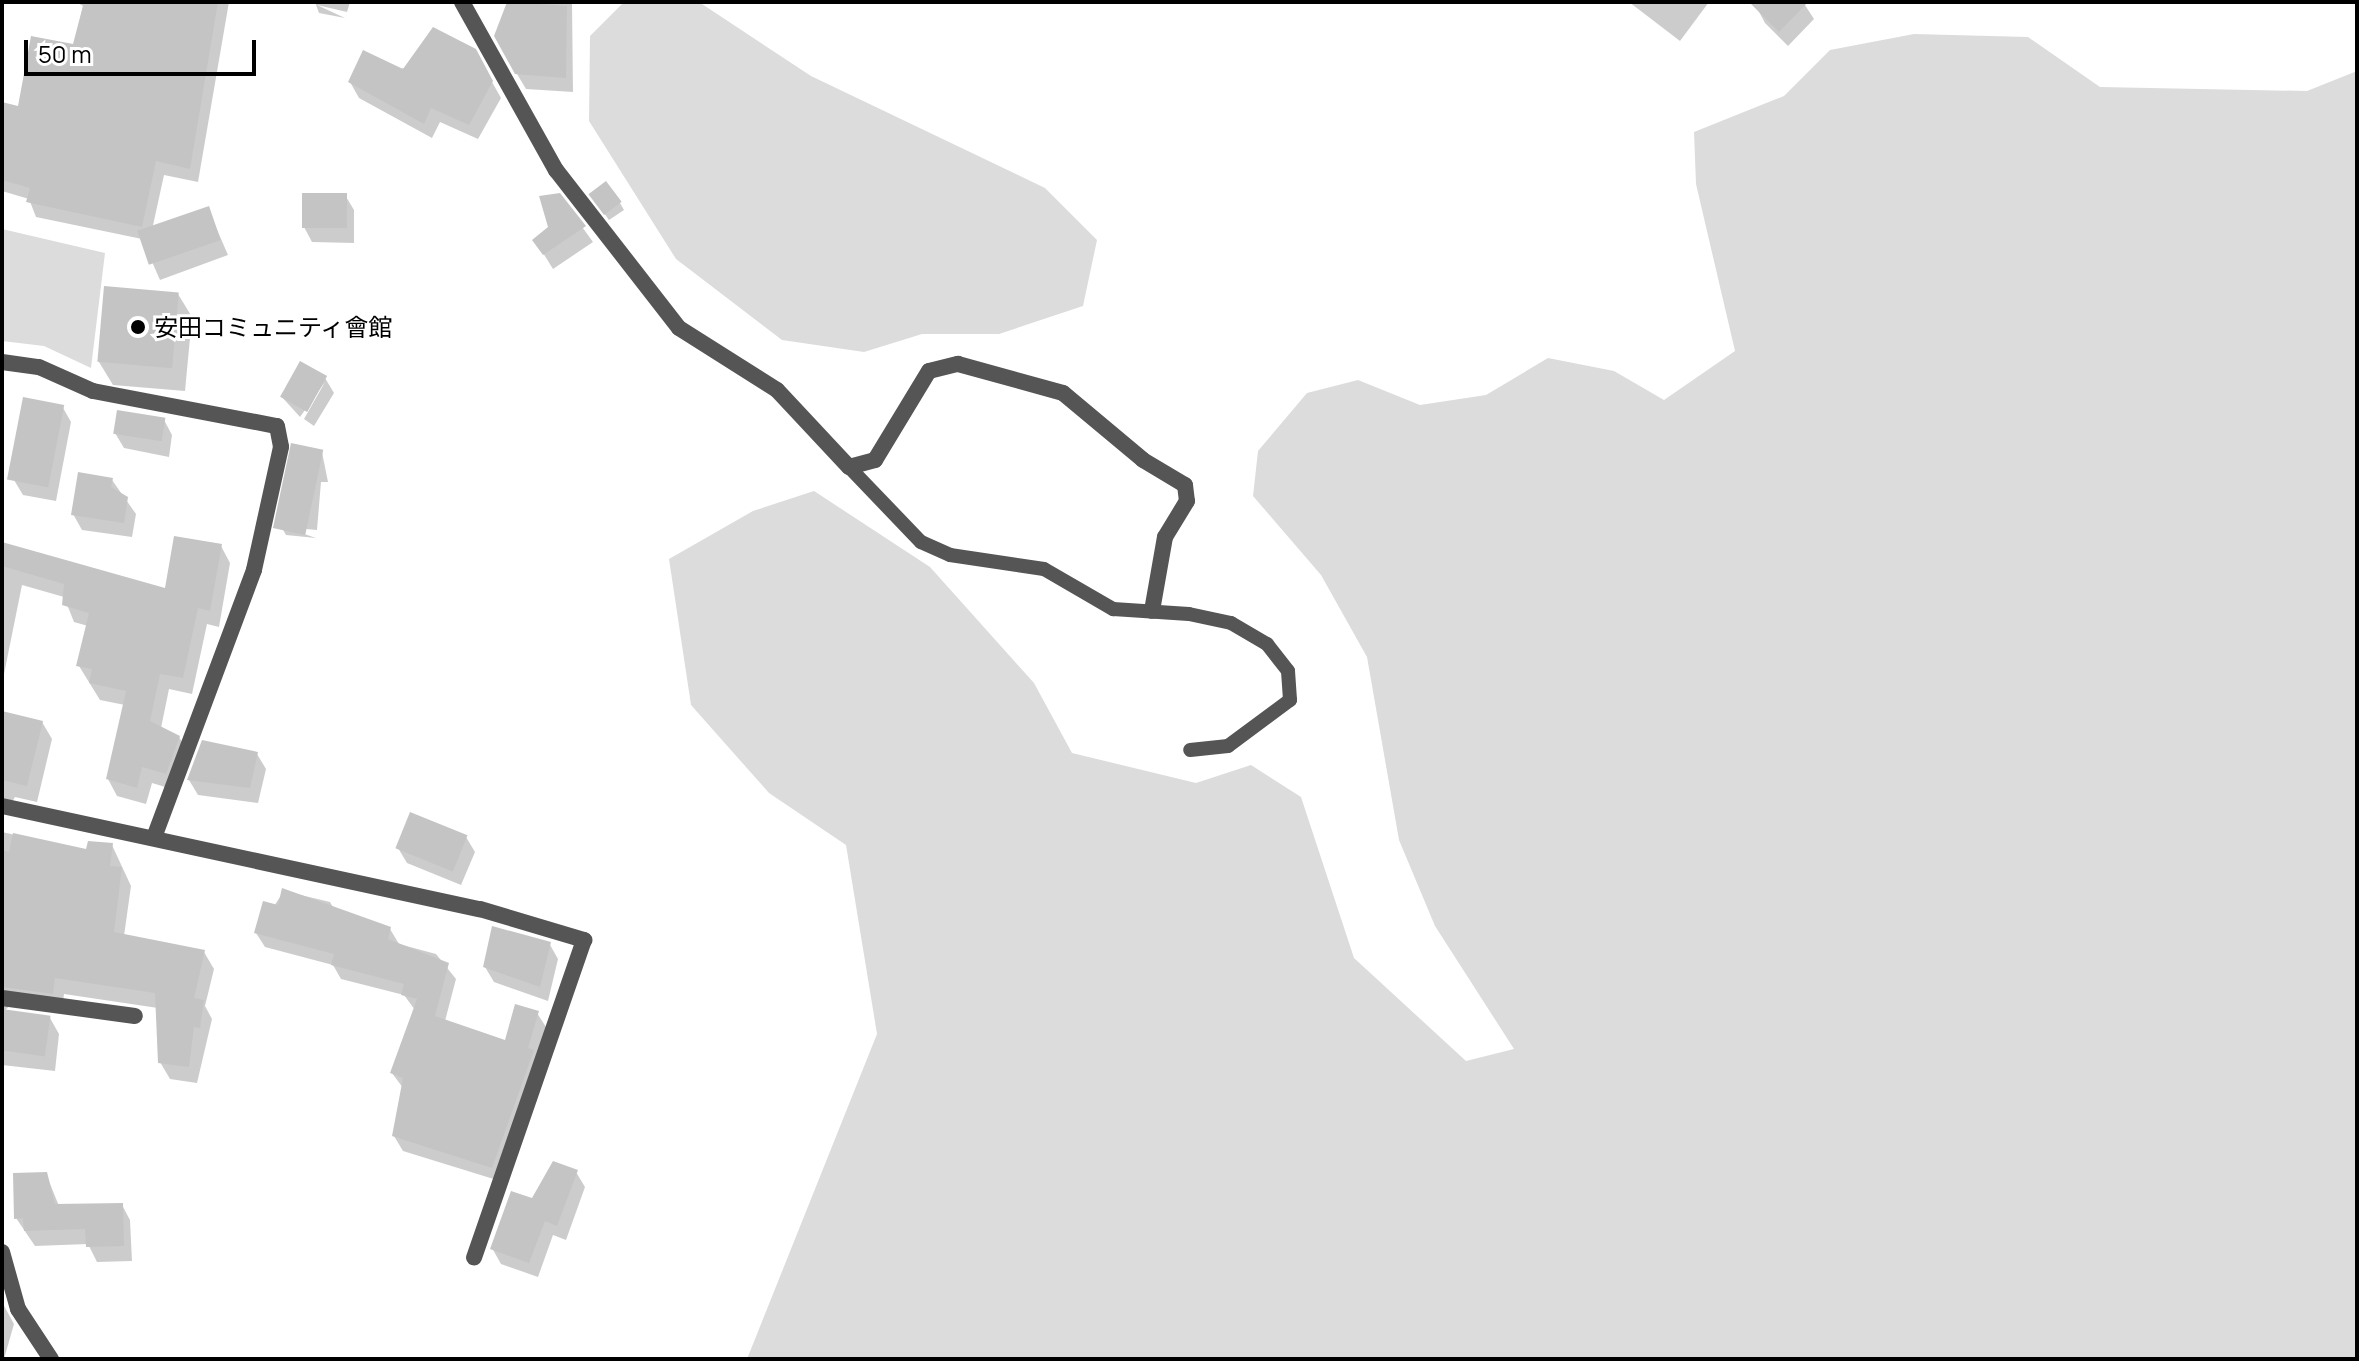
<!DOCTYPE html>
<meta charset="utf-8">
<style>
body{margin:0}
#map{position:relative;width:2359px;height:1361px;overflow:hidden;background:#fff;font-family:Manrope,"Noto Sans JP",sans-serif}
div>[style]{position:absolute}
.green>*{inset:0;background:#dcdcdc}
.shadow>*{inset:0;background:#0003}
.building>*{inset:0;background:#c4c4c4;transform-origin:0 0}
.lane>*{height:14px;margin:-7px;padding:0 7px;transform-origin:7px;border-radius:7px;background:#555}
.street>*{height:16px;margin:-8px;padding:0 8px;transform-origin:8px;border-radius:8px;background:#555}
.dots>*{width:22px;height:22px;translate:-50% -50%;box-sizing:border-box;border:4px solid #fff;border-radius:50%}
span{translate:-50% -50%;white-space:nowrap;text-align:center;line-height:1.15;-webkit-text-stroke:6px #fff;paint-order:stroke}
.poi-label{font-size:24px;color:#000}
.left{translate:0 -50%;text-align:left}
.frame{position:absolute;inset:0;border:4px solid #000;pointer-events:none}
.scale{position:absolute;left:24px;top:40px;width:232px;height:36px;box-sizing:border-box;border:4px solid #000;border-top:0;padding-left:10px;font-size:24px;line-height:28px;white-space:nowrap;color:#000;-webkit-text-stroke:6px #fff;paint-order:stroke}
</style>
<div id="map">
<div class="green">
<div style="clip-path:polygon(624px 2px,699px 2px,811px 76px,1045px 188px,1097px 240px,1083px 306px,999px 334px,922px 334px,864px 352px,782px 340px,676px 259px,589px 121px,590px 36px)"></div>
<div style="clip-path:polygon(1914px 34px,2028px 37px,2100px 87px,2307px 91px,2357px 71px,2357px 1359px,747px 1359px,877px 1034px,846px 845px,769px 793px,691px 705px,669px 559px,753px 511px,814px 491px,930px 567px,1034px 683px,1072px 753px,1196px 783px,1251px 765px,1301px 797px,1354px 958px,1466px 1061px,1514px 1049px,1435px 926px,1399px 840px,1367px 657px,1321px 575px,1253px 496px,1258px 451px,1307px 393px,1358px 380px,1420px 405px,1486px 395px,1548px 358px,1614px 371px,1664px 400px,1735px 351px,1696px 184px,1694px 132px,1784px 96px,1830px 50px)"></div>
<div style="clip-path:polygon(2px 229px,105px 253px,91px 368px,44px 346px,2px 341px)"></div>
</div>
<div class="shadow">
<div style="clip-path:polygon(76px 2px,229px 2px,198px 182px,164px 175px,152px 230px,208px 209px,228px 255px,160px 280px,142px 239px,36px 217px,29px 199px,2px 191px,2px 104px,19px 108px,74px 46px,83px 6px)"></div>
<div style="clip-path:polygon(315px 2px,350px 2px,347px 12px,317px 5px,345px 18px,319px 13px)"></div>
<div style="clip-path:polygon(510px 2px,572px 2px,573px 92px,526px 89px,517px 74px,518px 16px)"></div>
<div style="clip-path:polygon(1629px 2px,1709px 2px,1680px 41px)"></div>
<div style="clip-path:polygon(1762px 2px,1803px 2px,1814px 19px,1788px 46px,1765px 23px,1757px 8px)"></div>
<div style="clip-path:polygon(474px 50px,501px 98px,478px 139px,440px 122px,432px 138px,359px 98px,350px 82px)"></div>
<div style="clip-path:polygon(345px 195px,354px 210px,354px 243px,312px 242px,304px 227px)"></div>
<div style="clip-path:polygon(559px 195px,593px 242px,553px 269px,535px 240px,551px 227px)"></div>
<div style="clip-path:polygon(596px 202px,620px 203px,624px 210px,609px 220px)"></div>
<div style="clip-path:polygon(178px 294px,192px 317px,185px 391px,113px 385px,99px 362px)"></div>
<div style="clip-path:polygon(325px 378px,334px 393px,314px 426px,304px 419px,325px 382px,300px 417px,281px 396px)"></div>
<div style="clip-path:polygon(62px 406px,71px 422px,56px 501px,23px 495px,14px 480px)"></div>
<div style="clip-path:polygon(164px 420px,172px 435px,169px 457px,124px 448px,115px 433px)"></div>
<div style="clip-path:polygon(322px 452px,328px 482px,321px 482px,317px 530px,284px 527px,316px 538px,286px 535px,282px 528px)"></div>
<div style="clip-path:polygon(112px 480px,136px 514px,132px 537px,82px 530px,73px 514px)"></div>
<div style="clip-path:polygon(2px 544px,167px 590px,221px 546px,230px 563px,219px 627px,207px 624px,192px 694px,169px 689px,161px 728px,179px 737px,189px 754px,175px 790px,152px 783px,146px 804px,117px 796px,108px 779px,125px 705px,100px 700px,79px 666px,88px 626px,74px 622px,64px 597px,22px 585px,2px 684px)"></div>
<div style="clip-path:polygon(2px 713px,42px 722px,52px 739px,37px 802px,15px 797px,2px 818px)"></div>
<div style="clip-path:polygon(257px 754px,266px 769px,258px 803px,198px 795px,189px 780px)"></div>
<div style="clip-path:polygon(2px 832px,88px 851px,112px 845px,131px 886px,124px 936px,204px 952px,214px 969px,205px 1006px,212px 1019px,197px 1083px,170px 1079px,160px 1062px,158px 1008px,64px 994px,62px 1010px,13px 1003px,4px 1011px,50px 1018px,59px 1034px,55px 1071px,2px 1065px)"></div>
<div style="clip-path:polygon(466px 837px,475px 852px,461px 885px,407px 863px,398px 848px)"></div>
<div style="clip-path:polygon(284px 891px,330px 902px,335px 911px,390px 929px,399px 944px,436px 954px,456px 979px,445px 1021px,506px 1043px,537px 1013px,546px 1027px,500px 1181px,403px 1151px,394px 1136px,403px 1088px,392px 1073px,415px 1010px,404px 995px,341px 979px,333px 965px,265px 947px,256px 933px)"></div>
<div style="clip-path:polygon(549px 943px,558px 959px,548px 1001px,494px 982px,485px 967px)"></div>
<div style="clip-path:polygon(576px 1172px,585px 1187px,566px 1240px,553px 1235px,538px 1277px,501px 1264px,492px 1248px,533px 1201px)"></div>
<div style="clip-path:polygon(46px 1174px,59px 1206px,122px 1205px,130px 1220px,132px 1261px,97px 1262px,88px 1244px,35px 1246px,16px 1218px)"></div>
<div style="clip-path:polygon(2px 1302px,14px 1324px,4px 1359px,2px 1359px)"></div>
</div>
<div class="building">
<div style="clip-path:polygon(84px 2px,218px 2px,190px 169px,156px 161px,142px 227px,26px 202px,30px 188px,2px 180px,2px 102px,18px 106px,31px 36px,73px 44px)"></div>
<div style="clip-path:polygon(507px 2px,567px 6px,566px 78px,515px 74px,494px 36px)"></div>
<div style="clip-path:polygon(1749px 2px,1808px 2px,1779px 32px)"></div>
<div style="clip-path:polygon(433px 27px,476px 49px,493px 81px,469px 125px,431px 108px,424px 124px,348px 82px,363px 50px,403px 69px)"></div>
<div style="left:606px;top:181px;width:26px;height:22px;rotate:53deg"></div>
<div style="left:302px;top:193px;width:45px;height:35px"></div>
<div style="clip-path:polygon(560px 193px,586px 226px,543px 255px,532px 240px,548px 227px,539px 196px)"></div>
<div style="left:209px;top:206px;width:36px;height:76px;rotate:71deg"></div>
<div style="left:104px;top:286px;width:75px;height:76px;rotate:5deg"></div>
<div style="left:300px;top:361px;width:31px;height:41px;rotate:29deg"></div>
<div style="left:23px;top:397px;width:42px;height:84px;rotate:11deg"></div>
<div style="left:117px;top:410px;width:49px;height:24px;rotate:9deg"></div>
<div style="left:291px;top:443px;width:33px;height:87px;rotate:12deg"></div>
<div style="clip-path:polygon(78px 472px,113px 478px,111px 487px,128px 497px,124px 523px,71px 515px)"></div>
<div style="clip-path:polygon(174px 536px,222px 544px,210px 611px,198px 608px,183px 678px,160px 674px,150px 721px,180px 736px,166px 774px,142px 767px,137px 788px,106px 779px,126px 691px,89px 683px,92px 669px,76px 666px,89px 613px,62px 605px,64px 584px,2px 566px,2px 542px,165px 588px)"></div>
<div style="clip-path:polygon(2px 711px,43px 721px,27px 786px,2px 780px)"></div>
<div style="clip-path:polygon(202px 740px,258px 752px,250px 788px,187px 780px)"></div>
<div style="left:410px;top:812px;width:62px;height:39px;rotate:22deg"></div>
<div style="clip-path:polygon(13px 833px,86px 849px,88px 841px,113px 843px,110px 866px,122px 867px,114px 932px,205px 950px,194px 998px,204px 1000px,200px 1028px,194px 1027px,189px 1067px,158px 1063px,155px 993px,55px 978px,53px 994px,2px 987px,2px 850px,9px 852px)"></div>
<div style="clip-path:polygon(282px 888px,391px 927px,388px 939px,449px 963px,435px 1016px,505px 1040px,515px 1004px,539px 1011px,528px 1048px,534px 1050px,492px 1168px,392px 1136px,403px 1078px,390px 1073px,417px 999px,401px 995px,404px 984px,331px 965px,334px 954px,254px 933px,263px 901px,278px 905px)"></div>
<div style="clip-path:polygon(492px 926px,551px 942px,540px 987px,483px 967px)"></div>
<div style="left:2px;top:1009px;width:49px;height:41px;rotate:8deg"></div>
<div style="clip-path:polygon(553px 1161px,578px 1170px,557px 1226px,545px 1221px,529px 1263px,490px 1249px,511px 1191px,532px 1198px)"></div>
<div style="clip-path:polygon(47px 1172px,55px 1204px,123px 1203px,124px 1246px,86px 1247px,85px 1229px,24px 1231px,23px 1218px,14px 1219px,13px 1173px)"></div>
</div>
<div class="lane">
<div style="left:849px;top:467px;width:104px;rotate:46.2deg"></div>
<div style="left:921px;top:542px;width:32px;rotate:24deg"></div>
<div style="left:950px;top:555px;width:95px;rotate:8.5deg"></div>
<div style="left:1044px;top:569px;width:80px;rotate:30.1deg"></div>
<div style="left:1113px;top:609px;width:76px;rotate:3.8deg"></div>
<div style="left:1189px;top:614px;width:43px;rotate:12.1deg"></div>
<div style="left:1231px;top:623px;width:42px;rotate:30.3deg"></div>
<div style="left:1267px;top:644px;width:34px;rotate:52deg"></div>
<div style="left:1288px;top:671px;width:29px;rotate:86deg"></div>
<div style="left:1290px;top:700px;width:77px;rotate:143.4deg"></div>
<div style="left:1228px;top:746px;width:38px;rotate:174deg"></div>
</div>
<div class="street">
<div style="left:462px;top:2px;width:193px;rotate:60.8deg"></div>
<div style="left:556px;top:170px;width:200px;rotate:52.1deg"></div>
<div style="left:679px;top:328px;width:116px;rotate:32.3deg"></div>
<div style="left:777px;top:390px;width:105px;rotate:46.9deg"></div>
<div style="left:849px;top:467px;width:27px;rotate:-15deg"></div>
<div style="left:875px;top:460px;width:104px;rotate:-58.8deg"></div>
<div style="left:929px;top:371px;width:30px;rotate:-14deg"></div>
<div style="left:958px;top:364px;width:109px;rotate:15.4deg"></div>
<div style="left:1063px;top:393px;width:104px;rotate:39.9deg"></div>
<div style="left:1143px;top:460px;width:49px;rotate:30.8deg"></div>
<div style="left:1185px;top:485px;width:16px;rotate:83deg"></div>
<div style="left:1187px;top:501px;width:42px;rotate:121.4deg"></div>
<div style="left:1165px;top:537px;width:75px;rotate:100deg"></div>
<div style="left:2px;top:362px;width:37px;rotate:8deg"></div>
<div style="left:39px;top:367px;width:59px;rotate:24deg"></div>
<div style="left:93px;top:391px;width:187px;rotate:10.8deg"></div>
<div style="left:277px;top:426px;width:21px;rotate:79deg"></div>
<div style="left:281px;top:447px;width:126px;rotate:102.4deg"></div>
<div style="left:254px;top:570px;width:285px;rotate:110.5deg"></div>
<div style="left:2px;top:806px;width:489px;rotate:12.2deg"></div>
<div style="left:480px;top:909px;width:109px;rotate:16.6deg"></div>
<div style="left:584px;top:940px;width:336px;rotate:109.1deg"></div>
<div style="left:2px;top:998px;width:134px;rotate:7.7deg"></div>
<div style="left:2px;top:1252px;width:59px;rotate:74.3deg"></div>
<div style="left:18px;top:1309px;width:60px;rotate:56.6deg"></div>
</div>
<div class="dots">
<div style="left:138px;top:327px;background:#000"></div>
</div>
<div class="poi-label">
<span class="left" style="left:154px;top:327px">安田コミュニティ會館</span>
</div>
<div class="frame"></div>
<div class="scale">50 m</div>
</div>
